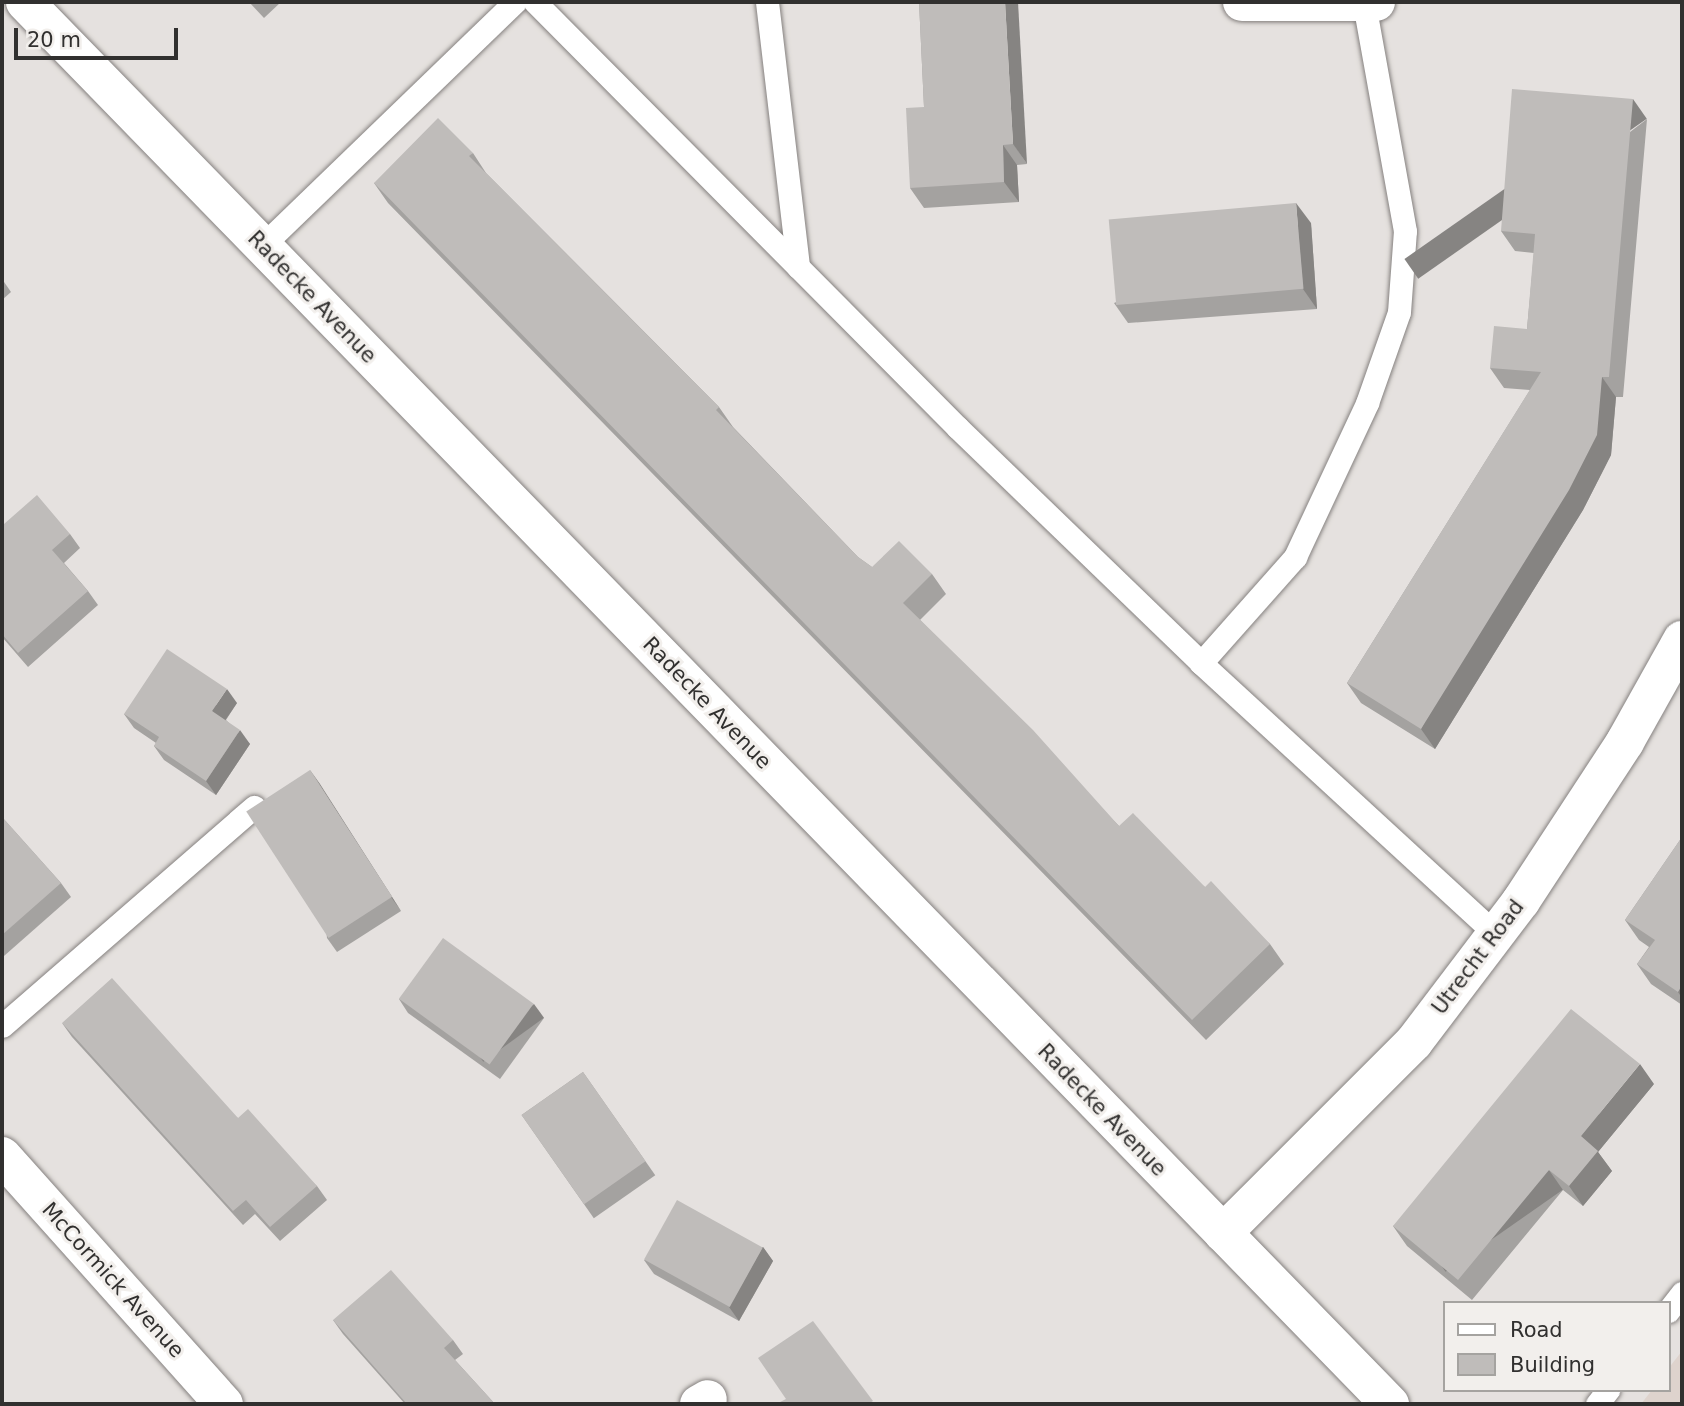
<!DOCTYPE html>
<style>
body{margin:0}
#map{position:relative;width:1684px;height:1406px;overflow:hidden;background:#e5e1df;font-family:"DejaVu Sans",sans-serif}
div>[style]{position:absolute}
.built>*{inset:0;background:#ded3cd}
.roads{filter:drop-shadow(0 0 2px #85817f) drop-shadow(0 0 2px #85817f)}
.lane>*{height:23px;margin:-11.5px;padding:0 11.5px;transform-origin:11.5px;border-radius:11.5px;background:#fff}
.street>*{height:38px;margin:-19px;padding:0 19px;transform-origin:19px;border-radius:19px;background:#fff}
.wall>*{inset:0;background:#a4a2a0;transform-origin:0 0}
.shaded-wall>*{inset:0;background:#868482;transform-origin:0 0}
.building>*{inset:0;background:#bfbcba;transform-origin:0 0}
span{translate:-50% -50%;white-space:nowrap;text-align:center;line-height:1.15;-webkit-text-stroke:6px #f2efec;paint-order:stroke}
.street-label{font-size:21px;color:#31302f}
.frame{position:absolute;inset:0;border:4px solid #31302f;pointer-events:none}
.legend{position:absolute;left:1443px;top:1301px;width:228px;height:91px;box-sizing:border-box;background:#f2efec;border:2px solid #a5a3a0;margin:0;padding:9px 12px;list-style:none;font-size:21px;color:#31302f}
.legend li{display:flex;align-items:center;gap:14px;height:35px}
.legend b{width:35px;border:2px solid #a5a3a0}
.scale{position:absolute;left:14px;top:28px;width:164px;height:32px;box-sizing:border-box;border:4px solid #31302f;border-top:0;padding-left:9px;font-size:21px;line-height:24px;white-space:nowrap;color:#31302f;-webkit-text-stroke:5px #f2efec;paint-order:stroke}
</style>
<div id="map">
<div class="built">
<div style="clip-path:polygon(1682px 1351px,1682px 1404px,1641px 1404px,1652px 1390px,1668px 1390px,1668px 1369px)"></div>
</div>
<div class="roads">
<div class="lane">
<div style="left:535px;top:2px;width:600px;rotate:45.2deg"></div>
<div style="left:958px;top:428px;width:338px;rotate:44deg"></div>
<div style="left:1201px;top:663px;width:401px;rotate:42.6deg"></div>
<div style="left:767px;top:2px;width:267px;rotate:83.3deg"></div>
<div style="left:262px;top:246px;width:351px;rotate:-44deg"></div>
<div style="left:1201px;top:663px;width:142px;rotate:-48.4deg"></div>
<div style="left:1295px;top:557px;width:170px;rotate:-64.9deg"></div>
<div style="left:1367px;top:403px;width:96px;rotate:-70.6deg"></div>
<div style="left:1399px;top:312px;width:81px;rotate:-85.8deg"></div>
<div style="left:1405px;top:231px;width:233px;rotate:-100.2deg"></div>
<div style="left:2px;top:1026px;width:334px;rotate:-41deg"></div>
<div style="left:1668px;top:1311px;width:23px;rotate:-52deg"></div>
<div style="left:1597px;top:1404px;width:18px;rotate:-52deg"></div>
</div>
<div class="street">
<div style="left:25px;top:2px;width:1957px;rotate:45.77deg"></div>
<div style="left:1242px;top:2px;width:134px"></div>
<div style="left:2px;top:1156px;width:333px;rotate:48.2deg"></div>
<div style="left:1223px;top:1233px;width:270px;rotate:-45deg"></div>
<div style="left:1414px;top:1042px;width:177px;rotate:-52.8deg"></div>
<div style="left:1521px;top:901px;width:190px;rotate:-56.8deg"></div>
<div style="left:1625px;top:742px;width:117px;rotate:-60.8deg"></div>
<div style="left:699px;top:1404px;width:10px;rotate:-29deg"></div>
</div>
</div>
<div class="wall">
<div style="clip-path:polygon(249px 2px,281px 2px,264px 18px)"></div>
<div style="clip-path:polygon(919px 2px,1027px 164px,1017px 165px,1019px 202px,924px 208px,910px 188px,924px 107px)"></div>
<div style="clip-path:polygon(1647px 119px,1623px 397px,1616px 397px,1611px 455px,1583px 510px,1435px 749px,1361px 703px,1347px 683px,1530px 390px,1504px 388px,1490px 368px,1527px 329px,1534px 253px,1515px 251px,1501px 231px)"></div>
<div style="clip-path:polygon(473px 153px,486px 173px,719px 407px,733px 427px,858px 557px,872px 567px,932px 574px,946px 594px,920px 620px,1119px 826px,1205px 887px,1270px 944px,1284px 964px,1206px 1040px,388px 203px,374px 183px)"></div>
<div style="clip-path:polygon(1311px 223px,1317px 309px,1128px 323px,1114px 303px)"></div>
<div style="clip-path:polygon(2px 279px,11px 292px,2px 300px)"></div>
<div style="clip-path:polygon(2px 522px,4px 524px,70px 534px,80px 548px,64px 563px,88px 591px,98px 605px,28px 667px,2px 637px)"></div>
<div style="clip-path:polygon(237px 703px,226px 720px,250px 744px,216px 795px,164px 760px,154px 746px,156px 743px,134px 728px,124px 714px)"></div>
<div style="clip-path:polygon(310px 770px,401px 911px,337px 952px,327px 938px)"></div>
<div style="clip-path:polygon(2px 817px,61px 883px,71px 897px,4px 956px,2px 954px)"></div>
<div style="clip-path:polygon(1682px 837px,1682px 1005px,1651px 984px,1637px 964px,1649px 947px,1639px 940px,1625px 920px)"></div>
<div style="clip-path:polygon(399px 999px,544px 1018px,500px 1079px,408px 1013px)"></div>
<div style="clip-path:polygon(62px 1023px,238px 1118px,317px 1186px,327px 1200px,280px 1241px,255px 1214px,243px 1225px,72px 1037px)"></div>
<div style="left:583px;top:1072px;width:126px;height:75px;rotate:55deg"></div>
<div style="clip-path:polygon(1654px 1084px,1598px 1152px,1612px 1171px,1583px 1206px,1563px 1190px,1472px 1300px,1407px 1246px,1393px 1226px)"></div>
<div style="clip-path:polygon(763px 1247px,773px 1261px,739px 1321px,654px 1274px,644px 1260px)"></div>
<div style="clip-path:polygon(333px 1320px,453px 1340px,463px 1354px,455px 1360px,495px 1404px,405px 1404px,343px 1334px)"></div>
</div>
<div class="shaded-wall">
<div style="clip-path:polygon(1005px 2px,1018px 2px,1027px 164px,1013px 144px)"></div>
<div style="left:1633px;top:99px;width:24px;height:279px;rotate:55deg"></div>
<div style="clip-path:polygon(1003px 145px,1017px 165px,1019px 202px,1004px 182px)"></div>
<div style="clip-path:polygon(1296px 203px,1311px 223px,1317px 309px,1303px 289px)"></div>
<div style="clip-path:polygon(1602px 377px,1616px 397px,1611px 455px,1583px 510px,1435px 749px,1421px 729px)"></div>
<div style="clip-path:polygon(227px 689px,237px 703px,222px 725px,212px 711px)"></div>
<div style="clip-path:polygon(240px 730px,250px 744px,216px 795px,206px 781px)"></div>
<div style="clip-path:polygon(310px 770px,320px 784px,401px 911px,391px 897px)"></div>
<div style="clip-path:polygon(1682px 985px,1682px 998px,1678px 992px)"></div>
<div style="left:534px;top:1004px;width:17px;height:75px;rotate:54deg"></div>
<div style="clip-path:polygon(1640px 1064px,1654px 1084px,1598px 1152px,1612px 1171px,1583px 1206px,1569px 1186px,1581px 1136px)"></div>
<div style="left:1549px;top:1170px;width:24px;height:143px;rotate:55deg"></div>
<div style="clip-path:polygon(763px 1247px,773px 1261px,739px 1321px,729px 1307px)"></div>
</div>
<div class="building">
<div style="clip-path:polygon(919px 2px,1005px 2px,1013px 144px,1003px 145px,1004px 182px,910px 188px,906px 108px,924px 107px)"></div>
<div style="clip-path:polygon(1512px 89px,1633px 99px,1609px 377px,1602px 377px,1597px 435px,1569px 490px,1421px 729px,1347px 683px,1541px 372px,1490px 368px,1494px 326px,1527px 329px,1535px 234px,1501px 231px)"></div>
<div style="clip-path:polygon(438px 118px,473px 153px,469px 156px,719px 407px,716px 410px,858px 557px,872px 567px,899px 541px,932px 574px,903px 603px,1033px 730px,1119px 826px,1133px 813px,1205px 887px,1211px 881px,1270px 944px,1192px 1020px,374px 183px)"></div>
<div style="left:1296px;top:203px;width:86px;height:188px;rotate:85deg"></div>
<div style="clip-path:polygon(37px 495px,70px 534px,52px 550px,88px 591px,18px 653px,2px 634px,2px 522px,4px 524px)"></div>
<div style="clip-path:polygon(167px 649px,227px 689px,212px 711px,240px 730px,206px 781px,154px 746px,159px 737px,124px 714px)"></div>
<div style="left:310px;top:770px;width:151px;height:76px;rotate:57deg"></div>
<div style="clip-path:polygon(2px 817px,61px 883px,2px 935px)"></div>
<div style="clip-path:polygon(1682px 837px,1682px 985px,1678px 992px,1637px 964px,1655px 940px,1625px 920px)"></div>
<div style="left:443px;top:938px;width:112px;height:75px;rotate:36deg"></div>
<div style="clip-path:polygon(112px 978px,238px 1118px,248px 1109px,317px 1186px,270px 1227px,246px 1200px,233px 1211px,62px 1023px)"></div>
<div style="clip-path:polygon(1571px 1009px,1640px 1064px,1581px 1136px,1598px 1151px,1569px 1186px,1549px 1170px,1458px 1280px,1393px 1226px)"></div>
<div style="left:583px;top:1072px;width:109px;height:75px;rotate:55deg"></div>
<div style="left:677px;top:1200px;width:98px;height:68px;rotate:29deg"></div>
<div style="clip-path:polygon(391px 1270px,453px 1340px,444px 1348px,495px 1404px,407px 1404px,333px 1320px)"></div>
<div style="clip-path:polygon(813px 1321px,873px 1401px,868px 1404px,782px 1404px,780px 1402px,786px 1399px,758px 1358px)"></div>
</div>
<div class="street-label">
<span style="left:312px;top:297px;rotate:46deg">Radecke Avenue</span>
<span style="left:707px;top:703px;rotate:46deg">Radecke Avenue</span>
<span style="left:1478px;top:957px;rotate:-53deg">Utrecht Road</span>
<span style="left:1102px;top:1110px;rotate:46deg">Radecke Avenue</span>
<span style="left:113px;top:1280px;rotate:48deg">McCormick Avenue</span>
</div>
<div class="frame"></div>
<ul class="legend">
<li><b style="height:9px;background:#fff"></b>Road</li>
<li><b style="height:19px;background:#bfbcba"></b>Building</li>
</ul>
<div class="scale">20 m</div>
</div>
